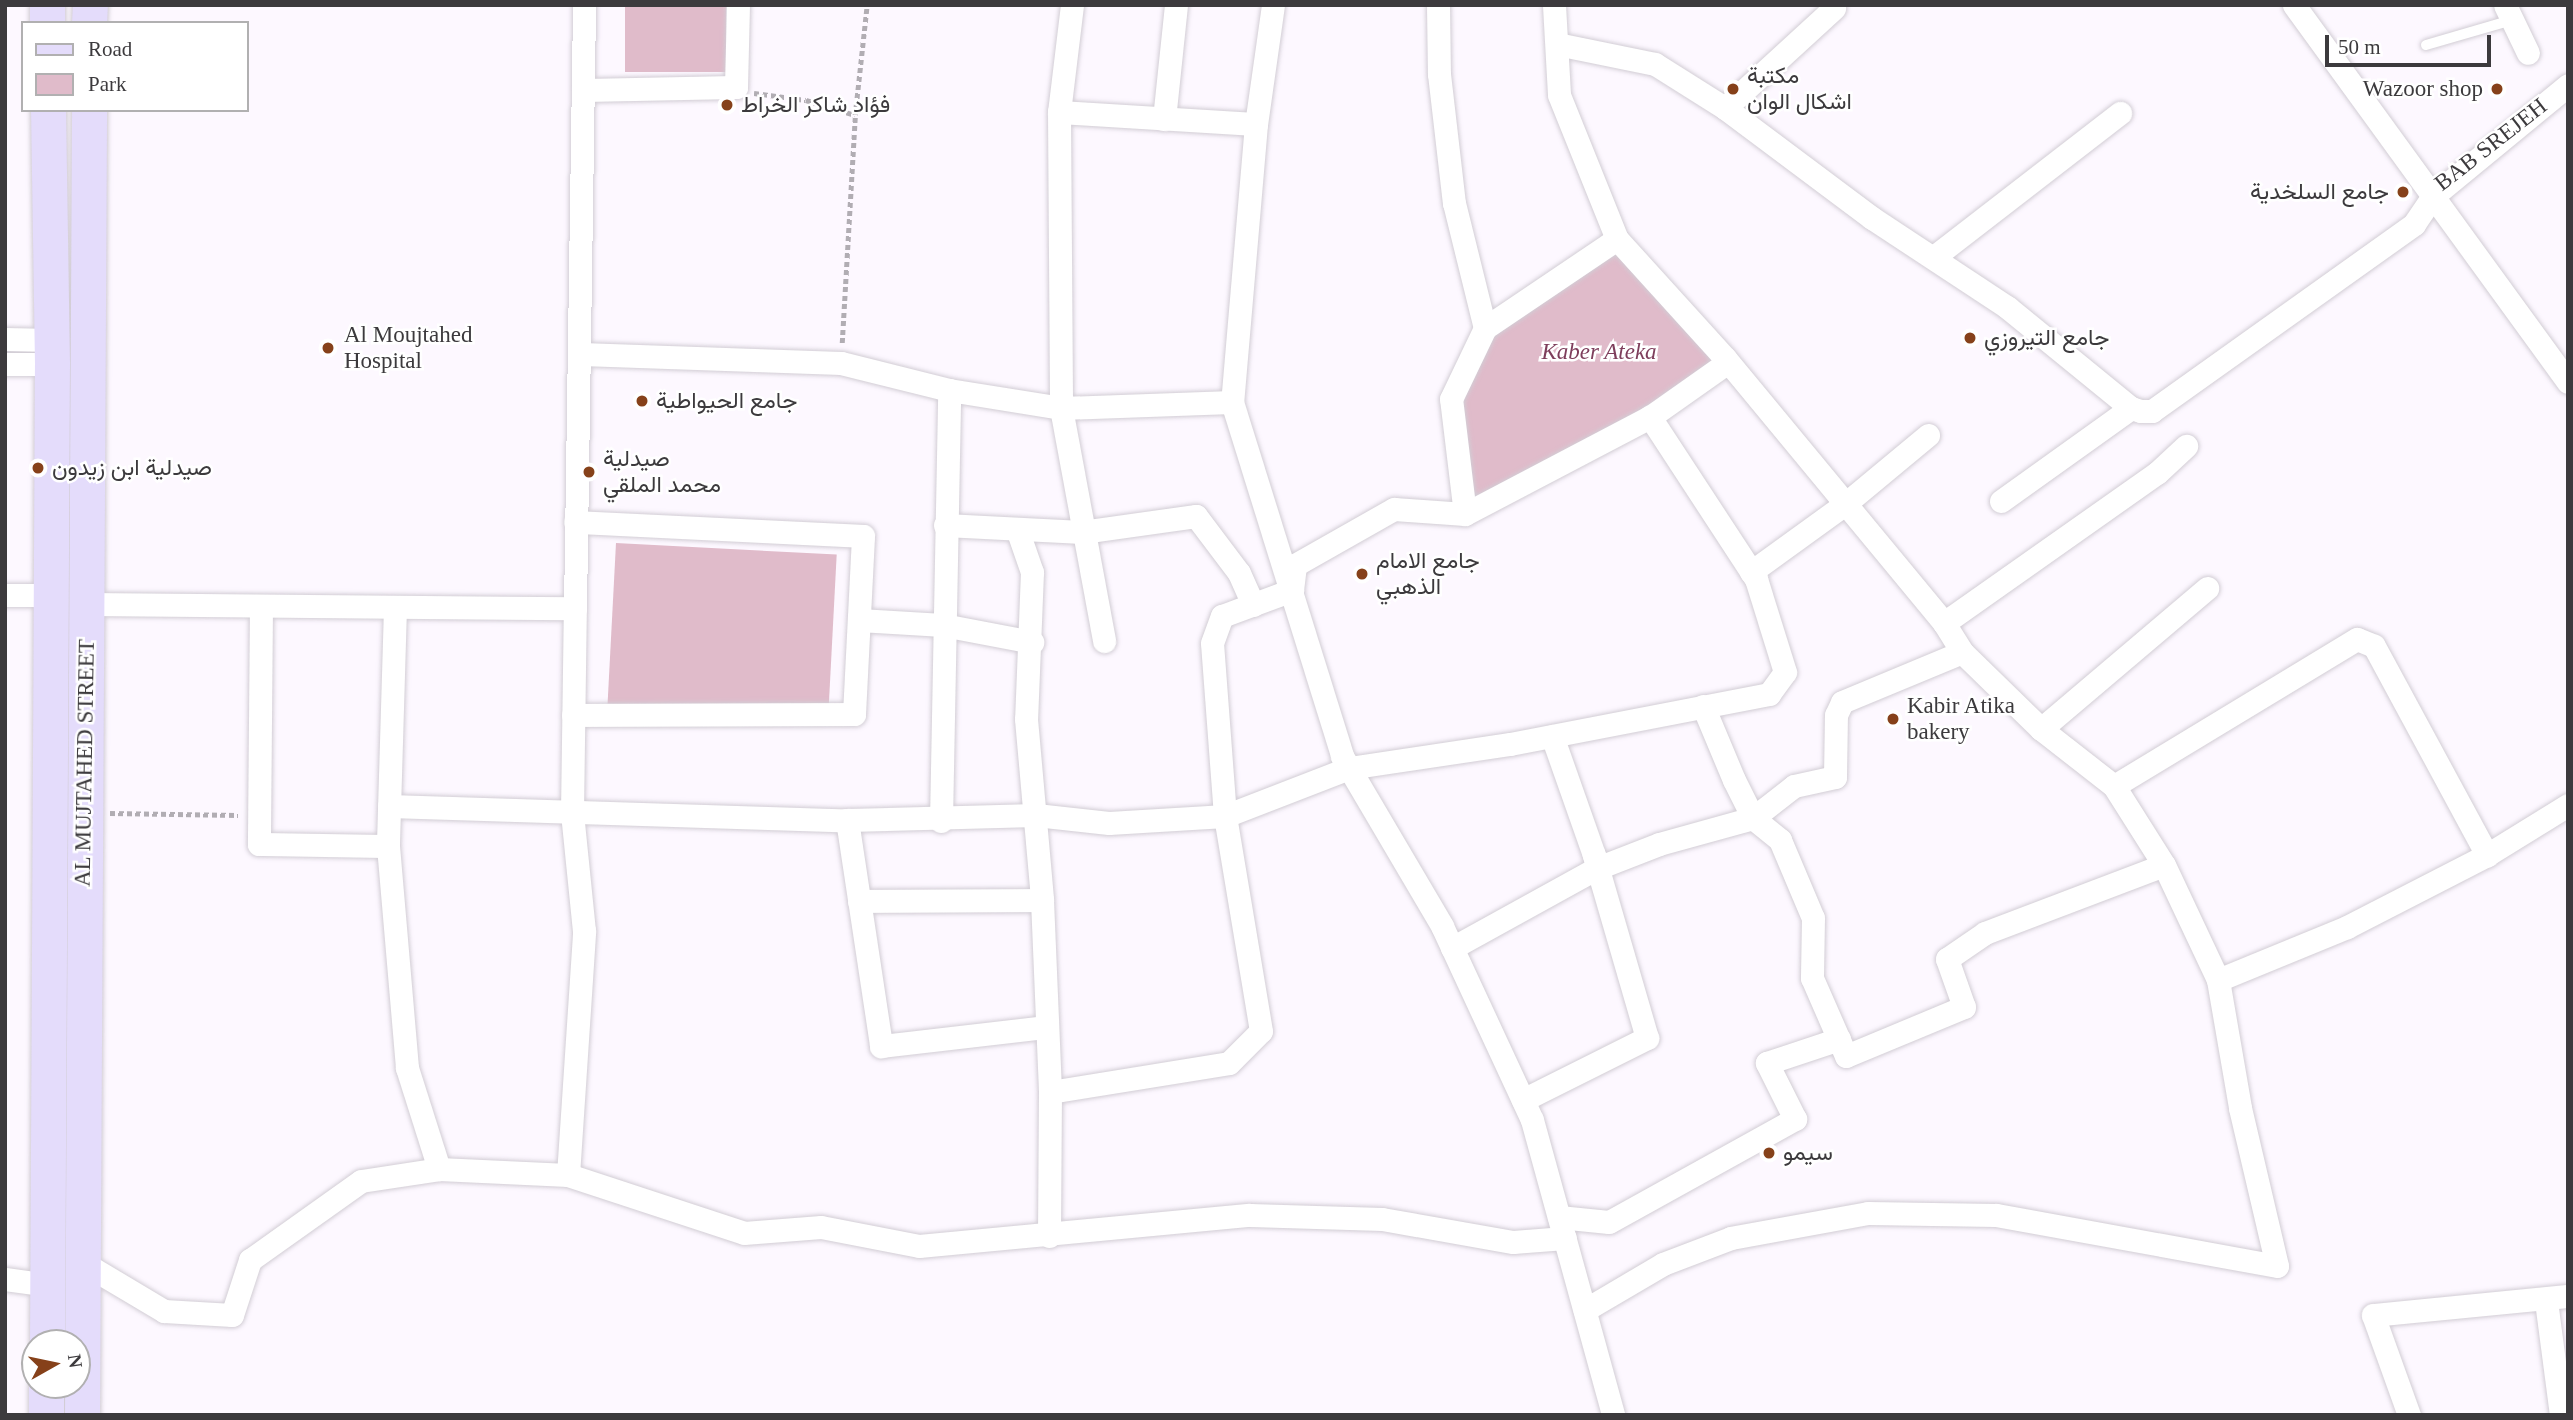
<!DOCTYPE html>
<meta charset="utf-8">
<style>
body{margin:0}
#map{position:relative;width:2573px;height:1420px;overflow:hidden;background:#fdf8ff;font-family:"Times New Roman",Vazirmatn,serif}
div>[style]{position:absolute}
.green>*{inset:0;background:#e0bbca;transform-origin:0 0}
.path>*{height:4.5px;margin-top:-2.25px;transform-origin:0;background:repeating-linear-gradient(90deg,#b1adb3 0 5px,transparent 0 8.5px)}
.roads{filter:drop-shadow(0 0 2px #d2cdd5) drop-shadow(0 0 2px #d2cdd5)}
.service>*{height:10px;margin:-5px;padding:0 5px;transform-origin:5px;border-radius:5px;background:#fff}
.minor>*{height:23px;margin:-11.5px;padding:0 11.5px;transform-origin:11.5px;border-radius:11.5px;background:#fff}
.primary>*{height:35px;margin:-17.5px;padding:0 17.5px;transform-origin:17.5px;border-radius:17.5px;background:#e4dcfb}
.dots>*{width:19px;height:19px;translate:-50% -50%;box-sizing:border-box;border:4px solid #fff;border-radius:50%}
span{translate:-50% -50%;white-space:nowrap;text-align:center;line-height:1.15;-webkit-text-stroke:5px #fff;paint-order:stroke}
.poi-label{font-size:23px;color:#3c3a3d}
.left{translate:0 -50%;text-align:left}
.right{translate:-100% -50%;text-align:right}
.street-label{font-size:23px;color:#3c3a3d}
.park-label{font-size:23px;color:#7e3e5c;font-style:italic}
.frame{position:absolute;inset:0;border:7px solid #3c3a3d;pointer-events:none}
.legend{position:absolute;left:21px;top:21px;width:228px;height:91px;box-sizing:border-box;background:#fff;border:2px solid #b1b0b1;margin:0;padding:9px 12px;list-style:none;font-size:21px;color:#3c3a3d}
.legend li{display:flex;align-items:center;gap:14px;height:35px}
.legend b{width:35px;border:2px solid #b1b0b1}
.north{position:absolute;left:21px;top:1329px;width:70px;height:70px;box-sizing:border-box;background:#fff;border:2px solid #b1b0b1;border-radius:50%;rotate:81deg;font-size:19px;font-weight:700;line-height:28px;text-align:center;color:#3c3a3d}
.north::after{content:'';display:block;margin:auto;width:24px;height:32px;background:#86411a;clip-path:polygon(50% 0,100% 100%,50% 72%,0 100%)}
.scale{position:absolute;left:2325px;top:35px;width:166px;height:32px;box-sizing:border-box;border:4px solid #3c3a3d;border-top:0;padding-left:9px;font-size:21px;line-height:24px;white-space:nowrap;color:#3c3a3d;-webkit-text-stroke:5px #fff;paint-order:stroke}
</style>
<div id="map">
<div class="green">
<div style="left:625px;top:5px;width:101px;height:67px"></div>
<div style="clip-path:polygon(1620px 242px,1725px 358px,1650px 417px,1465px 508px,1451px 399px,1485px 328px)"></div>
<div style="left:616px;top:543px;width:221px;height:161px;rotate:3deg"></div>
</div>
<div class="path">
<div style="left:754px;top:93px;width:52px;rotate:7.7deg"></div>
<div style="left:806px;top:100px;width:51px;rotate:17deg"></div>
<div style="left:842px;top:343px;width:228px;rotate:-86.7deg"></div>
<div style="left:855px;top:115px;width:111px;rotate:-83.8deg"></div>
<div style="left:110px;top:813px;width:128px;rotate:0.9deg"></div>
</div>
<div class="roads">
<div class="service">
<div style="left:2426px;top:45px;width:90px;rotate:-16.2deg"></div>
</div>
<div class="minor">
<div style="left:1072px;top:5px;width:108px;rotate:96.9deg"></div>
<div style="left:1059px;top:112px;width:296px;rotate:89.6deg"></div>
<div style="left:1061px;top:408px;width:237px;rotate:79.5deg"></div>
<div style="left:1273px;top:5px;width:120px;rotate:98.1deg"></div>
<div style="left:1256px;top:124px;width:279px;rotate:94.9deg"></div>
<div style="left:1232px;top:402px;width:371px;rotate:72.7deg"></div>
<div style="left:1342px;top:756px;width:197px;rotate:59.5deg"></div>
<div style="left:1442px;top:926px;width:214px;rotate:65.1deg"></div>
<div style="left:1532px;top:1120px;width:306px;rotate:74.6deg"></div>
<div style="left:1438px;top:5px;width:69px;rotate:89.2deg"></div>
<div style="left:1439px;top:74px;width:130px;rotate:83.4deg"></div>
<div style="left:1454px;top:203px;width:129px;rotate:76.1deg"></div>
<div style="left:1554px;top:5px;width:90px;rotate:86.8deg"></div>
<div style="left:1559px;top:95px;width:155px;rotate:68.1deg"></div>
<div style="left:1617px;top:239px;width:161px;rotate:47.8deg"></div>
<div style="left:1725px;top:358px;width:344px;rotate:50.4deg"></div>
<div style="left:1944px;top:623px;width:34px;rotate:58deg"></div>
<div style="left:1962px;top:652px;width:110px;rotate:44.3deg"></div>
<div style="left:2041px;top:729px;width:93px;rotate:38deg"></div>
<div style="left:2114px;top:786px;width:93px;rotate:57.7deg"></div>
<div style="left:2164px;top:865px;width:127px;rotate:64.8deg"></div>
<div style="left:2218px;top:980px;width:130px;rotate:80.2deg"></div>
<div style="left:2240px;top:1108px;width:162px;rotate:76.8deg"></div>
<div style="left:2277px;top:1266px;width:286px;rotate:-169.7deg"></div>
<div style="left:1996px;top:1215px;width:128px;rotate:-179.1deg"></div>
<div style="left:1868px;top:1213px;width:139px;rotate:169.7deg"></div>
<div style="left:1731px;top:1238px;width:73px;rotate:159.1deg"></div>
<div style="left:1663px;top:1264px;width:91px;rotate:149.5deg"></div>
<div style="left:2294px;top:5px;width:466px;rotate:54deg"></div>
<div style="left:2505px;top:5px;width:53px;rotate:64.4deg"></div>
<div style="left:1557px;top:44px;width:100px;rotate:11.5deg"></div>
<div style="left:1655px;top:64px;width:83px;rotate:32.2deg"></div>
<div style="left:1725px;top:108px;width:184px;rotate:36.8deg"></div>
<div style="left:1872px;top:218px;width:162px;rotate:33.4deg"></div>
<div style="left:2007px;top:307px;width:160px;rotate:39.2deg"></div>
<div style="left:2131px;top:408px;width:10px;rotate:17deg"></div>
<div style="left:2141px;top:411px;width:11px"></div>
<div style="left:2152px;top:411px;width:322px;rotate:-35.5deg"></div>
<div style="left:2414px;top:224px;width:34px;rotate:-56deg"></div>
<div style="left:2433px;top:196px;width:175px;rotate:-39.4deg"></div>
<div style="left:583px;top:90px;width:153px;rotate:-1.1deg"></div>
<div style="left:736px;top:87px;width:82px;rotate:-88.6deg"></div>
<div style="left:1725px;top:108px;width:148px;rotate:-42.5deg"></div>
<div style="left:1059px;top:112px;width:197px;rotate:3.5deg"></div>
<div style="left:1164px;top:119px;width:115px;rotate:-84deg"></div>
<div style="left:1935px;top:256px;width:234px;rotate:-37.7deg"></div>
<div style="left:5px;top:339px;width:47px;rotate:1.2deg"></div>
<div style="left:581px;top:354px;width:260px;rotate:2deg"></div>
<div style="left:841px;top:363px;width:111px;rotate:14deg"></div>
<div style="left:949px;top:390px;width:113px;rotate:9.1deg"></div>
<div style="left:1061px;top:408px;width:171px;rotate:-2deg"></div>
<div style="left:5px;top:364px;width:47px"></div>
<div style="left:2001px;top:501px;width:160px;rotate:-35.6deg"></div>
<div style="left:1465px;top:514px;width:116px;rotate:-96.9deg"></div>
<div style="left:1451px;top:399px;width:79px;rotate:-64.4deg"></div>
<div style="left:1485px;top:328px;width:159px;rotate:-34deg"></div>
<div style="left:945px;top:525px;width:137px;rotate:2.9deg"></div>
<div style="left:1082px;top:532px;width:115px;rotate:-8deg"></div>
<div style="left:1196px;top:516px;width:71px;rotate:53deg"></div>
<div style="left:1239px;top:573px;width:35px;rotate:66deg"></div>
<div style="left:1017px;top:529px;width:46px;rotate:70.8deg"></div>
<div style="left:1032px;top:572px;width:147px;rotate:92.3deg"></div>
<div style="left:1026px;top:719px;width:182px;rotate:84.9deg"></div>
<div style="left:1042px;top:900px;width:192px;rotate:87.6deg"></div>
<div style="left:1050px;top:1092px;width:144px;rotate:90.4deg"></div>
<div style="left:1751px;top:572px;width:116px;rotate:-35.9deg"></div>
<div style="left:1845px;top:504px;width:108px;rotate:-39.7deg"></div>
<div style="left:5px;top:595px;width:45px"></div>
<div style="left:87px;top:604px;width:488px;rotate:0.5deg"></div>
<div style="left:575px;top:608px;width:603px;rotate:-89.14deg"></div>
<div style="left:261px;top:606px;width:238px;rotate:90.5deg"></div>
<div style="left:259px;top:844px;width:129px;rotate:0.9deg"></div>
<div style="left:395px;top:607px;width:239px;rotate:91.7deg"></div>
<div style="left:388px;top:846px;width:223px;rotate:85.1deg"></div>
<div style="left:407px;top:1068px;width:106px;rotate:72.4deg"></div>
<div style="left:859px;top:620px;width:84px;rotate:3.4deg"></div>
<div style="left:943px;top:625px;width:91px;rotate:10.8deg"></div>
<div style="left:1944px;top:623px;width:261px;rotate:-35.2deg"></div>
<div style="left:2157px;top:473px;width:40px;rotate:-43deg"></div>
<div style="left:1703px;top:706px;width:80px;rotate:67.3deg"></div>
<div style="left:1734px;top:780px;width:42px;rotate:63.4deg"></div>
<div style="left:1753px;top:818px;width:35px;rotate:39deg"></div>
<div style="left:1780px;top:840px;width:85px;rotate:67.1deg"></div>
<div style="left:1813px;top:918px;width:60px;rotate:91deg"></div>
<div style="left:1812px;top:978px;width:85px;rotate:66.4deg"></div>
<div style="left:1846px;top:1056px;width:128px;rotate:-22.6deg"></div>
<div style="left:1964px;top:1007px;width:51px;rotate:-109.5deg"></div>
<div style="left:1947px;top:959px;width:46px;rotate:-34.4deg"></div>
<div style="left:1985px;top:933px;width:191px;rotate:-20.8deg"></div>
<div style="left:573px;top:715px;width:281px;rotate:-0.2deg"></div>
<div style="left:854px;top:714px;width:178px;rotate:-87.1deg"></div>
<div style="left:863px;top:536px;width:288px;rotate:-177.2deg"></div>
<div style="left:2041px;top:729px;width:218px;rotate:-40.3deg"></div>
<div style="left:2114px;top:786px;width:284px;rotate:-31.2deg"></div>
<div style="left:2357px;top:639px;width:18px;rotate:22deg"></div>
<div style="left:2374px;top:646px;width:238px;rotate:61.6deg"></div>
<div style="left:389px;top:806px;width:458px;rotate:1.8deg"></div>
<div style="left:847px;top:820px;width:189px;rotate:-1.5deg"></div>
<div style="left:1036px;top:815px;width:73px;rotate:6.3deg"></div>
<div style="left:1109px;top:823px;width:116px;rotate:-3.5deg"></div>
<div style="left:1225px;top:816px;width:133px;rotate:-21.2deg"></div>
<div style="left:1349px;top:768px;width:163px;rotate:-8.5deg"></div>
<div style="left:1510px;top:744px;width:264px;rotate:-10.9deg"></div>
<div style="left:1769px;top:694px;width:27px;rotate:-54deg"></div>
<div style="left:1785px;top:672px;width:97px;rotate:-107.3deg"></div>
<div style="left:1756px;top:579px;width:194px;rotate:-123.2deg"></div>
<div style="left:847px;top:820px;width:229px;rotate:81.4deg"></div>
<div style="left:881px;top:1046px;width:166px;rotate:-6.6deg"></div>
<div style="left:941px;top:821px;width:431px;rotate:-88.9deg"></div>
<div style="left:859px;top:901px;width:183px;rotate:-0.3deg"></div>
<div style="left:1452px;top:948px;width:163px;rotate:-28.9deg"></div>
<div style="left:1595px;top:869px;width:69px;rotate:-21.3deg"></div>
<div style="left:1659px;top:844px;width:98px;rotate:-15.5deg"></div>
<div style="left:1753px;top:818px;width:52px;rotate:-38deg"></div>
<div style="left:1794px;top:786px;width:42px;rotate:-12.4deg"></div>
<div style="left:1835px;top:777px;width:62px;rotate:-89.1deg"></div>
<div style="left:1836px;top:715px;width:14px;rotate:-65deg"></div>
<div style="left:1842px;top:702px;width:130px;rotate:-22.6deg"></div>
<div style="left:2218px;top:980px;width:139px;rotate:-22.3deg"></div>
<div style="left:2347px;top:927px;width:157px;rotate:-27.2deg"></div>
<div style="left:2487px;top:855px;width:95px;rotate:-31.7deg"></div>
<div style="left:1050px;top:1092px;width:181px;rotate:-9.2deg"></div>
<div style="left:1229px;top:1063px;width:45px;rotate:-45deg"></div>
<div style="left:1261px;top:1031px;width:218px;rotate:-99.5deg"></div>
<div style="left:1225px;top:816px;width:173px;rotate:-94.3deg"></div>
<div style="left:1212px;top:643px;width:29px;rotate:-70deg"></div>
<div style="left:1222px;top:616px;width:75px;rotate:-20.4deg"></div>
<div style="left:1292px;top:590px;width:25px;rotate:-83deg"></div>
<div style="left:1295px;top:565px;width:114px;rotate:-29.5deg"></div>
<div style="left:1394px;top:509px;width:71px;rotate:4deg"></div>
<div style="left:1465px;top:514px;width:209px;rotate:-27.7deg"></div>
<div style="left:1650px;top:417px;width:95px;rotate:-35.2deg"></div>
<div style="left:1523px;top:1100px;width:139px;rotate:-26.6deg"></div>
<div style="left:1647px;top:1038px;width:191px;rotate:-106.2deg"></div>
<div style="left:1594px;top:855px;width:126px;rotate:-109.4deg"></div>
<div style="left:568px;top:1175px;width:245px;rotate:-86.2deg"></div>
<div style="left:584px;top:931px;width:119px;rotate:-95.8deg"></div>
<div style="left:572px;top:813px;width:205px;rotate:-89.2deg"></div>
<div style="left:1559px;top:1217px;width:50px;rotate:5.7deg"></div>
<div style="left:1609px;top:1222px;width:213px;rotate:-29deg"></div>
<div style="left:1795px;top:1119px;width:63px;rotate:-116.6deg"></div>
<div style="left:1767px;top:1063px;width:76px;rotate:-18.4deg"></div>
<div style="left:80px;top:1261px;width:98px;rotate:30.8deg"></div>
<div style="left:164px;top:1311px;width:68px;rotate:3.4deg"></div>
<div style="left:232px;top:1315px;width:58px;rotate:-71.9deg"></div>
<div style="left:250px;top:1260px;width:136px;rotate:-35.4deg"></div>
<div style="left:361px;top:1181px;width:79px;rotate:-8.7deg"></div>
<div style="left:439px;top:1169px;width:129px;rotate:2.7deg"></div>
<div style="left:568px;top:1175px;width:185px;rotate:18.2deg"></div>
<div style="left:744px;top:1233px;width:77px;rotate:-4.5deg"></div>
<div style="left:821px;top:1227px;width:100px;rotate:11deg"></div>
<div style="left:919px;top:1246px;width:332px;rotate:-5.4deg"></div>
<div style="left:1250px;top:1215px;width:132px;rotate:1.7deg"></div>
<div style="left:1382px;top:1219px;width:133px;rotate:10deg"></div>
<div style="left:1513px;top:1242px;width:52px;rotate:-4.4deg"></div>
<div style="left:5px;top:1279px;width:43px;rotate:7.9deg"></div>
<div style="left:2546px;top:1301px;width:115px;rotate:82.5deg"></div>
<div style="left:2409px;top:1415px;width:106px;rotate:-109.8deg"></div>
<div style="left:2373px;top:1315px;width:196px;rotate:-5.6deg"></div>
</div>
<div class="primary">
<div style="left:47px;top:5px;width:18px;rotate:90deg"></div>
<div style="left:89px;top:23px;width:18px;rotate:-87deg"></div>
<div style="left:47px;top:1343px;width:979px;rotate:-89.71deg"></div>
<div style="left:52px;top:364px;width:254px;rotate:-90.9deg"></div>
<div style="left:46px;top:1415px;width:30px;rotate:-90deg"></div>
<div style="left:82px;top:1415px;width:1305px;rotate:-89.69deg"></div>
</div>
</div>
<div class="dots">
<div style="left:1733px;top:89px;background:#86411a"></div>
<div style="left:2497px;top:89px;background:#86411a"></div>
<div style="left:727px;top:105px;background:#86411a"></div>
<div style="left:2403px;top:192px;background:#86411a"></div>
<div style="left:1970px;top:338px;background:#86411a"></div>
<div style="left:328px;top:348px;background:#86411a"></div>
<div style="left:642px;top:401px;background:#86411a"></div>
<div style="left:38px;top:468px;background:#86411a"></div>
<div style="left:589px;top:472px;background:#86411a"></div>
<div style="left:1362px;top:574px;background:#86411a"></div>
<div style="left:1893px;top:719px;background:#86411a"></div>
<div style="left:1769px;top:1153px;background:#86411a"></div>
</div>
<div class="poi-label">
<span class="left" style="left:1747px;top:89px">مكتبة<br>اشكال الوان</span>
<span class="right" style="left:2483px;top:89px">Wazoor shop</span>
<span class="left" style="left:741px;top:105px">فؤاد شاكر الخراط</span>
<span class="right" style="left:2389px;top:192px">جامع السلخدية</span>
<span class="left" style="left:344px;top:348px">Al Moujtahed<br>Hospital</span>
<span class="left" style="left:1984px;top:338px">جامع التيروزي</span>
<span class="left" style="left:656px;top:401px">جامع الحيواطية</span>
<span class="left" style="left:603px;top:472px">صيدلية<br>محمد الملقي</span>
<span class="left" style="left:52px;top:468px">صيدلية ابن زيدون</span>
<span class="left" style="left:1376px;top:574px">جامع الامام<br>الذهبي</span>
<span class="left" style="left:1907px;top:719px">Kabir Atika<br>bakery</span>
<span class="left" style="left:1783px;top:1153px">سيمو</span>
</div>
<div class="street-label">
<span style="left:2491px;top:145px;rotate:-38deg">BAB SREJEH</span>
<span style="left:85px;top:763px;rotate:-89deg">AL MUJTAHED STREET</span>
</div>
<div class="park-label">
<span style="left:1599px;top:352px">Kaber Ateka</span>
</div>
<div class="frame"></div>
<ul class="legend">
<li><b style="height:9px;background:#e4dcfb"></b>Road</li>
<li><b style="height:19px;background:#e0bbca"></b>Park</li>
</ul>
<div class="north">N</div>
<div class="scale">50 m</div>
</div>
